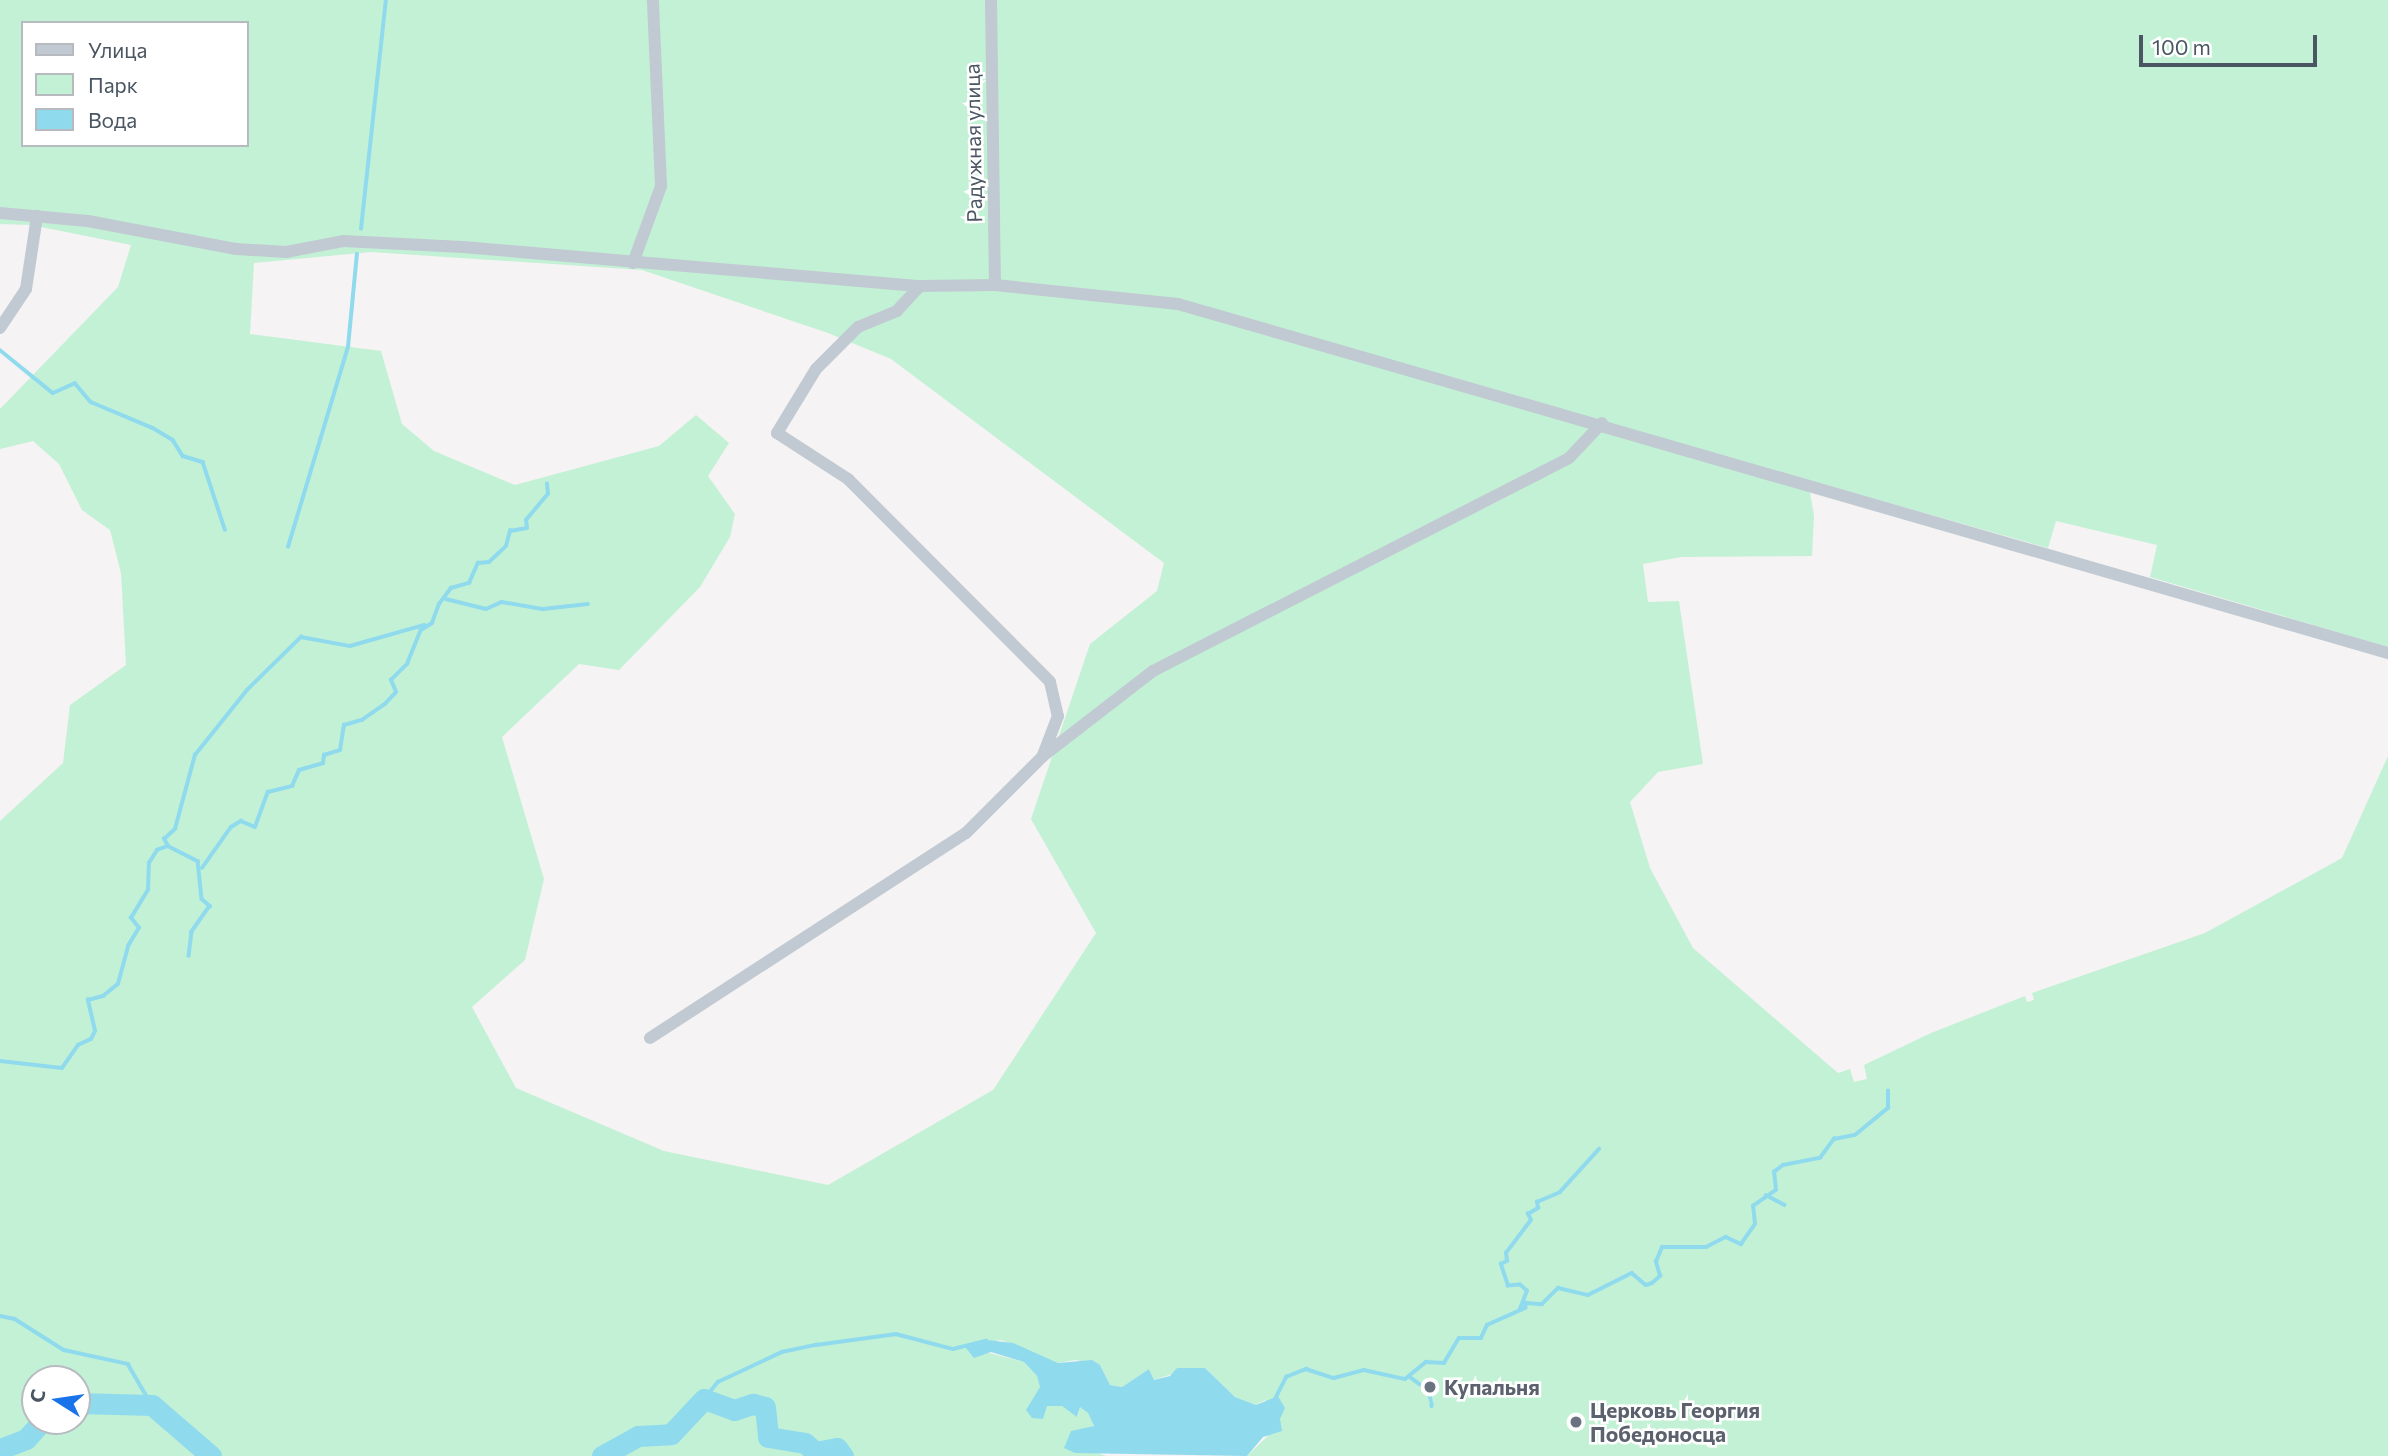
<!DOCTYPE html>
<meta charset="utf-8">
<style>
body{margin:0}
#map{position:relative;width:2388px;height:1456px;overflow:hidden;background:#f5f3f3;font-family:Commissioner,sans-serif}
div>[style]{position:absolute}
.green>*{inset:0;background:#c3f1d5}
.water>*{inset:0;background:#90daee}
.stream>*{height:3.5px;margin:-1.75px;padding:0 1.75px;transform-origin:1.75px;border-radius:1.75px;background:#90daee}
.river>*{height:21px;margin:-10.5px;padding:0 10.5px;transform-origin:10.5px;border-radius:10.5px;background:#90daee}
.street>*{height:12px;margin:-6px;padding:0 6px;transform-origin:6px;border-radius:6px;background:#c1cad2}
.dots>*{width:19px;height:19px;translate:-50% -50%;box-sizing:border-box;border:4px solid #fff;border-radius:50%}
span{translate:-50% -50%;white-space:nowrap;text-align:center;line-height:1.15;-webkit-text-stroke:5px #fff;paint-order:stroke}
.street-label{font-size:21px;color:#4a5661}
.worship-label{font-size:21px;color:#5b616d;font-weight:700}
.left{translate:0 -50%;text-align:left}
.legend{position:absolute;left:21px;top:21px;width:228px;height:126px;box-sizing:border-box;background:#fff;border:2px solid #b7bbc0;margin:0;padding:9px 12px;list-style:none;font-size:21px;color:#4a5661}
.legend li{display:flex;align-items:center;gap:14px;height:35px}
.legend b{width:35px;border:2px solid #b7bbc0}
.north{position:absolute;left:21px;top:1365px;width:70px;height:70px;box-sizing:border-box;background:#fff;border:2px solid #b7bbc0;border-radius:50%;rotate:282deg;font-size:19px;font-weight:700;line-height:28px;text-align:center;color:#4a5661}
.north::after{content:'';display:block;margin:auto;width:24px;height:32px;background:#1a73e8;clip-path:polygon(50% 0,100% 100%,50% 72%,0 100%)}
.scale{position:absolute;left:2139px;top:35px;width:178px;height:32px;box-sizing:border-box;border:4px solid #4a5661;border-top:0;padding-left:9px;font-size:21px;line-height:24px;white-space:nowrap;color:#4a5661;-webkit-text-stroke:5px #fff;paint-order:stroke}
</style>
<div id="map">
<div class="green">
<div style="clip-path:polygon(evenodd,0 0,2388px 0,2388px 647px,2150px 577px,2157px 545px,2056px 521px,2048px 548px,1808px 480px,1814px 516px,1812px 556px,1681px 557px,1643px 564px,1648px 602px,1679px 601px,1703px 764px,1658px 772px,1630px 802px,1650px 868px,1693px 948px,1838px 1073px,1850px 1069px,1854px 1082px,1867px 1079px,1864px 1065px,1931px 1033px,2025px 996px,2027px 1002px,2034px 1000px,2032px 993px,2205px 933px,2342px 858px,2388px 756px,2388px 1456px,1247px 1456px,1272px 1432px,1265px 1400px,1256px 1405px,1235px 1397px,1205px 1368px,1190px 1368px,1154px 1380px,1149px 1369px,1122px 1387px,1110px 1385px,1100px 1365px,1075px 1360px,1058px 1363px,1001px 1340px,966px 1347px,1024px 1362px,1037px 1376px,1047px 1406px,1062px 1406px,1078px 1416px,1080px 1406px,1088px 1413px,1094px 1426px,1084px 1429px,1075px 1453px,1089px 1450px,1106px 1456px,0 1456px,0 821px,63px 763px,70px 705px,126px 665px,121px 573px,110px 530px,82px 510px,59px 464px,33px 441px,0 449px,0 409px,118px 287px,131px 245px,31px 225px,0 224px,0 0,23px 23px,247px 23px,247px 145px,23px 145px,23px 23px,0 0,371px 252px,642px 270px,828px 333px,891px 359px,1164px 563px,1157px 591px,1090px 644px,1031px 819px,1096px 933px,993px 1090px,828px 1185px,664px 1151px,516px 1088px,472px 1007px,525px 960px,544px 879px,502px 737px,579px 664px,619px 670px,700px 587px,730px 537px,735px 514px,708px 476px,729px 443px,696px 415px,659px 446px,515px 485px,434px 451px,402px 424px,381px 351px,250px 334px,254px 263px,371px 252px,0 0,35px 1379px,77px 1379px,77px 1421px,35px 1421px,35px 1379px)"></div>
</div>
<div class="water">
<div style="clip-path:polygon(987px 1340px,1013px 1343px,1058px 1363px,1092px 1360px,1100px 1365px,1110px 1385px,1122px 1387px,1149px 1369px,1154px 1380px,1170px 1376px,1177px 1368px,1205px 1368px,1235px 1397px,1256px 1405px,1278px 1396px,1285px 1408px,1280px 1419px,1282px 1431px,1263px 1437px,1247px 1456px,1075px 1453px,1064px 1448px,1071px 1431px,1094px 1426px,1088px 1413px,1080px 1407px,1077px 1417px,1062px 1406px,1047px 1406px,1043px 1419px,1032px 1418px,1026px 1410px,1040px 1387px,1037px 1376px,1024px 1362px,991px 1352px,974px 1358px,965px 1347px)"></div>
</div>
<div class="stream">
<div style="left:361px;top:229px;width:230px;rotate:-83.8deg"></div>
<div style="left:0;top:350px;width:68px;rotate:39.1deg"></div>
<div style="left:53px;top:393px;width:24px;rotate:-24deg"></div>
<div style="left:75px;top:383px;width:25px;rotate:50deg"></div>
<div style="left:91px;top:402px;width:67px;rotate:22.8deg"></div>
<div style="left:153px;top:428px;width:23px;rotate:31deg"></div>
<div style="left:173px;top:440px;width:19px;rotate:58deg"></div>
<div style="left:183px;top:456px;width:21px;rotate:17deg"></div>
<div style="left:203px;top:462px;width:71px;rotate:71.8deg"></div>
<div style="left:288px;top:547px;width:209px;rotate:-73.3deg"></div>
<div style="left:348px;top:347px;width:93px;rotate:-84.5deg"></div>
<div style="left:446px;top:599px;width:41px;rotate:14deg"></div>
<div style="left:486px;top:609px;width:17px;rotate:-24deg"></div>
<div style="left:502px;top:602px;width:42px;rotate:9.7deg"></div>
<div style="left:543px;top:609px;width:45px;rotate:-6.3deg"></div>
<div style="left:168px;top:846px;width:8px;rotate:-120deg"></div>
<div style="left:164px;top:839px;width:15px;rotate:-42deg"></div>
<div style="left:175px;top:829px;width:77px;rotate:-74.9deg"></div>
<div style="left:195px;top:755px;width:83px;rotate:-51.3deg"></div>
<div style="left:247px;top:690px;width:76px;rotate:-44.5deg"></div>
<div style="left:301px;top:637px;width:50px;rotate:10.4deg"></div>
<div style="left:350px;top:646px;width:77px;rotate:-15.8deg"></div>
<div style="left:202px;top:868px;width:50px;rotate:-54.7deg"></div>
<div style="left:231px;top:827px;width:12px;rotate:-31deg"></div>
<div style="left:241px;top:821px;width:15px;rotate:23deg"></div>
<div style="left:255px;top:827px;width:37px;rotate:-70deg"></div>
<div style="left:268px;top:792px;width:25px;rotate:-14deg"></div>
<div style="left:292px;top:786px;width:17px;rotate:-66deg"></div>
<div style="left:299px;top:770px;width:25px;rotate:-16deg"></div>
<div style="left:323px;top:763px;width:8px;rotate:-83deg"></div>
<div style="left:324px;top:755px;width:17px;rotate:-17deg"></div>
<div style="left:340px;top:750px;width:25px;rotate:-81deg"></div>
<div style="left:344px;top:725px;width:19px;rotate:-16deg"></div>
<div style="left:362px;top:720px;width:28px;rotate:-35deg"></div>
<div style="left:385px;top:704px;width:16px;rotate:-47deg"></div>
<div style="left:396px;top:692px;width:13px;rotate:-113deg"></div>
<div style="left:391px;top:680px;width:23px;rotate:-45deg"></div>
<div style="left:407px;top:664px;width:37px;rotate:-68deg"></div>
<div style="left:421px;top:630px;width:13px;rotate:-32deg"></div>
<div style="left:432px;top:623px;width:20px;rotate:-70deg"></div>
<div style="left:439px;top:604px;width:20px;rotate:-53deg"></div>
<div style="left:451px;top:588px;width:19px;rotate:-16deg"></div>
<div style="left:469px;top:583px;width:22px;rotate:-66deg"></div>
<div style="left:478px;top:563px;width:11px;rotate:-5deg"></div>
<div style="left:489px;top:562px;width:23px;rotate:-43deg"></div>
<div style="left:506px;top:546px;width:16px;rotate:-75deg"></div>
<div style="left:510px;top:531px;width:17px;rotate:-10deg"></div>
<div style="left:527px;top:528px;width:8px;rotate:-97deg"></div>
<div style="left:526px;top:520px;width:34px;rotate:-50deg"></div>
<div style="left:548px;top:494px;width:10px;rotate:-96deg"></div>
<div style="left:0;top:1061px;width:62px;rotate:6.4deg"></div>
<div style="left:62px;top:1068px;width:28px;rotate:-55deg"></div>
<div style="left:78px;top:1045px;width:14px;rotate:-25deg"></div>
<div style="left:91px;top:1039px;width:9px;rotate:-63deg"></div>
<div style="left:95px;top:1031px;width:32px;rotate:-103deg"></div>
<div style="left:88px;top:1000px;width:16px;rotate:-15deg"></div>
<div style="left:103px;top:996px;width:19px;rotate:-39deg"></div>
<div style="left:118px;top:984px;width:39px;rotate:-75deg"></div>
<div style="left:128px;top:946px;width:21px;rotate:-59deg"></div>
<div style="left:139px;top:928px;width:13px;rotate:-129deg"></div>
<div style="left:131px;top:918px;width:33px;rotate:-59deg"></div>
<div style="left:148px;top:890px;width:27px;rotate:-88deg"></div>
<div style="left:149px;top:863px;width:15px;rotate:-58deg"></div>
<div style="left:157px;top:850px;width:12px;rotate:-20deg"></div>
<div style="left:168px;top:846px;width:34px;rotate:27deg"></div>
<div style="left:198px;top:861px;width:38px;rotate:84deg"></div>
<div style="left:202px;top:899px;width:11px;rotate:41deg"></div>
<div style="left:210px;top:906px;width:32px;rotate:125deg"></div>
<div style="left:192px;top:932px;width:24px;rotate:97deg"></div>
<div style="left:1766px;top:1195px;width:21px;rotate:28deg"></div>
<div style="left:1520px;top:1309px;width:19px;rotate:-69deg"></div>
<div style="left:1527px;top:1291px;width:9px;rotate:-139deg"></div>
<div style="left:1520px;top:1285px;width:12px;rotate:175deg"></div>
<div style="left:1508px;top:1286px;width:23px;rotate:-108deg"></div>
<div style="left:1501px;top:1264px;width:7px;rotate:-27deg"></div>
<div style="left:1507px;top:1261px;width:8px;rotate:-97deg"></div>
<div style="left:1506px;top:1253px;width:41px;rotate:-52.9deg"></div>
<div style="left:1531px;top:1220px;width:7px;rotate:-117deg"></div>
<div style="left:1528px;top:1214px;width:12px;rotate:-31deg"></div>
<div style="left:1538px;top:1208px;width:6px;rotate:-99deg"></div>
<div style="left:1537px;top:1202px;width:25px;rotate:-23deg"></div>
<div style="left:1560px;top:1192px;width:58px;rotate:-47.8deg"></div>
<div style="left:0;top:1316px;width:15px;rotate:11deg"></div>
<div style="left:15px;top:1319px;width:58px;rotate:32.3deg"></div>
<div style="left:64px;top:1350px;width:66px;rotate:12.3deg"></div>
<div style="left:128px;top:1364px;width:48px;rotate:59.7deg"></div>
<div style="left:1410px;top:1377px;width:24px;rotate:36deg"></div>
<div style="left:1429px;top:1391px;width:9px;rotate:77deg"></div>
<div style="left:704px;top:1399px;width:22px;rotate:-51deg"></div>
<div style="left:718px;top:1382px;width:71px;rotate:-25.1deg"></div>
<div style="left:782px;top:1352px;width:35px;rotate:-12deg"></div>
<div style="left:816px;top:1345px;width:81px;rotate:-7.8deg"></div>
<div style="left:896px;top:1334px;width:59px;rotate:14.7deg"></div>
<div style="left:953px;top:1349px;width:34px;rotate:-14deg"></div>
<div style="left:1275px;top:1399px;width:25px;rotate:-63deg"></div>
<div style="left:1286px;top:1377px;width:22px;rotate:-22deg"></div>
<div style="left:1306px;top:1369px;width:29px;rotate:18deg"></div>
<div style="left:1334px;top:1378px;width:31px;rotate:-15deg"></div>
<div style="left:1364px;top:1370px;width:42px;rotate:12.4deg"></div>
<div style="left:1405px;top:1379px;width:27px;rotate:-39deg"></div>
<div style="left:1426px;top:1362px;width:18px;rotate:3deg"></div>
<div style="left:1444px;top:1363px;width:29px;rotate:-59deg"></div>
<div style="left:1459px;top:1338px;width:22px"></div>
<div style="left:1481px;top:1338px;width:14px;rotate:-65deg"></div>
<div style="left:1487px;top:1325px;width:42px;rotate:-24.1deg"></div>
<div style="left:1525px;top:1308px;width:5px;rotate:-79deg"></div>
<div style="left:1526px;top:1303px;width:16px;rotate:4deg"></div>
<div style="left:1542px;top:1304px;width:23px;rotate:-45deg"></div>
<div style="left:1558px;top:1288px;width:31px;rotate:13deg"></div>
<div style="left:1588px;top:1295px;width:49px;rotate:-26.6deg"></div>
<div style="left:1632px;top:1273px;width:18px;rotate:41deg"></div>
<div style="left:1646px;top:1285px;width:6px;rotate:-18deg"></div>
<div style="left:1652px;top:1283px;width:11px;rotate:-41deg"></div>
<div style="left:1660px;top:1276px;width:15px;rotate:-106deg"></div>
<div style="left:1656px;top:1262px;width:16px;rotate:-68deg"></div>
<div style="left:1662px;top:1247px;width:44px"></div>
<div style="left:1706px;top:1247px;width:22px;rotate:-27deg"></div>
<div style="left:1726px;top:1237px;width:17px;rotate:25deg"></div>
<div style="left:1741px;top:1244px;width:24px;rotate:-55deg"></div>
<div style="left:1755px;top:1224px;width:18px;rotate:-96deg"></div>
<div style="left:1753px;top:1206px;width:28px;rotate:-35deg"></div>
<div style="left:1776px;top:1190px;width:18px;rotate:-96deg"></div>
<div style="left:1774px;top:1172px;width:11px;rotate:-38deg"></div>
<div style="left:1783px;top:1165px;width:38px;rotate:-11deg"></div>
<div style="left:1820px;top:1158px;width:24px;rotate:-54deg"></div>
<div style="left:1834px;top:1139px;width:21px;rotate:-11deg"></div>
<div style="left:1855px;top:1135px;width:43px;rotate:-39.3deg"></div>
<div style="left:1888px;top:1108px;width:17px;rotate:-90deg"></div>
<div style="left:1432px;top:1403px;width:3px;rotate:90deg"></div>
</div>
<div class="river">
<div style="left:77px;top:1403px;width:75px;rotate:1.5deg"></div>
<div style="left:152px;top:1405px;width:78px;rotate:40.8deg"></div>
<div style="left:0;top:1449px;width:28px;rotate:-21deg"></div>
<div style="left:26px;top:1439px;width:24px;rotate:-48deg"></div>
<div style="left:602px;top:1456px;width:41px;rotate:-29.1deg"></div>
<div style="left:638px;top:1436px;width:33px;rotate:-3deg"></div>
<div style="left:671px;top:1434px;width:48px;rotate:-46.7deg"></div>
<div style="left:704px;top:1399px;width:32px;rotate:20deg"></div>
<div style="left:734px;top:1410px;width:20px;rotate:-18deg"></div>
<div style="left:753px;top:1404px;width:12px;rotate:14deg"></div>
<div style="left:765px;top:1407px;width:30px;rotate:84deg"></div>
<div style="left:768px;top:1437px;width:37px;rotate:9deg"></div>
<div style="left:805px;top:1443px;width:13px;rotate:42deg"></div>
<div style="left:815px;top:1452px;width:22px;rotate:-10deg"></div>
<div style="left:837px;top:1448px;width:10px;rotate:53deg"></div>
</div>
<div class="street">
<div style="left:991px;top:0;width:285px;rotate:89.2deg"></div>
<div style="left:0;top:213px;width:88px;rotate:5.2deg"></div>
<div style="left:88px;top:221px;width:151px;rotate:10.7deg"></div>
<div style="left:236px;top:249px;width:50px;rotate:3.4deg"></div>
<div style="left:286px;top:252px;width:58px;rotate:-10.9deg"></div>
<div style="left:343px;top:241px;width:120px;rotate:2.9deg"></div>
<div style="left:463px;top:247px;width:459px;rotate:4.9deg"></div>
<div style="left:920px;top:286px;width:75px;rotate:-0.8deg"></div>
<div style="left:995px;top:285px;width:184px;rotate:5.9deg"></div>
<div style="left:1178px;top:304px;width:1259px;rotate:16.09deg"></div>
<div style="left:633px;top:263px;width:82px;rotate:-70deg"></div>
<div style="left:661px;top:186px;width:186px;rotate:-92.5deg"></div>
<div style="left:920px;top:286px;width:34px;rotate:133deg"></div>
<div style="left:897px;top:311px;width:42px;rotate:157.7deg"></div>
<div style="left:858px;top:327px;width:59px;rotate:135deg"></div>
<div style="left:816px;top:369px;width:75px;rotate:121.4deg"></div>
<div style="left:777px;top:433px;width:85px;rotate:32.9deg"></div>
<div style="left:848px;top:479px;width:286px;rotate:45.1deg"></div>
<div style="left:1050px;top:682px;width:35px;rotate:77deg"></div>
<div style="left:1058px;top:716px;width:42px;rotate:111deg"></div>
<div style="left:0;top:328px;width:47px;rotate:-56.3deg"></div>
<div style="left:26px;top:289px;width:74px;rotate:-81.4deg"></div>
<div style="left:650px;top:1038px;width:377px;rotate:-33deg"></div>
<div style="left:966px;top:833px;width:109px;rotate:-45deg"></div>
<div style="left:1043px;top:756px;width:139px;rotate:-37.7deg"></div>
<div style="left:1153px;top:671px;width:467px;rotate:-27.1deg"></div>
<div style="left:1569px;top:458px;width:48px;rotate:-46.7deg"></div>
</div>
<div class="dots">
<div style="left:1430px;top:1387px;background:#6b7280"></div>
<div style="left:1576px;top:1422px;background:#6b7280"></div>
</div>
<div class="street-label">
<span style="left:973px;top:143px;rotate:-91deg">Радужная улица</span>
</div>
<div class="worship-label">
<span class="left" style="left:1444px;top:1387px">Купальня</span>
<span class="left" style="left:1590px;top:1422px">Церковь Георгия<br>Победоносца</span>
</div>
<ul class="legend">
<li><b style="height:9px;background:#c1cad2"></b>Улица</li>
<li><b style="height:19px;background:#c3f1d5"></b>Парк</li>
<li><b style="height:19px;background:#90daee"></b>Вода</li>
</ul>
<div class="north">С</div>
<div class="scale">100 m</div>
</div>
